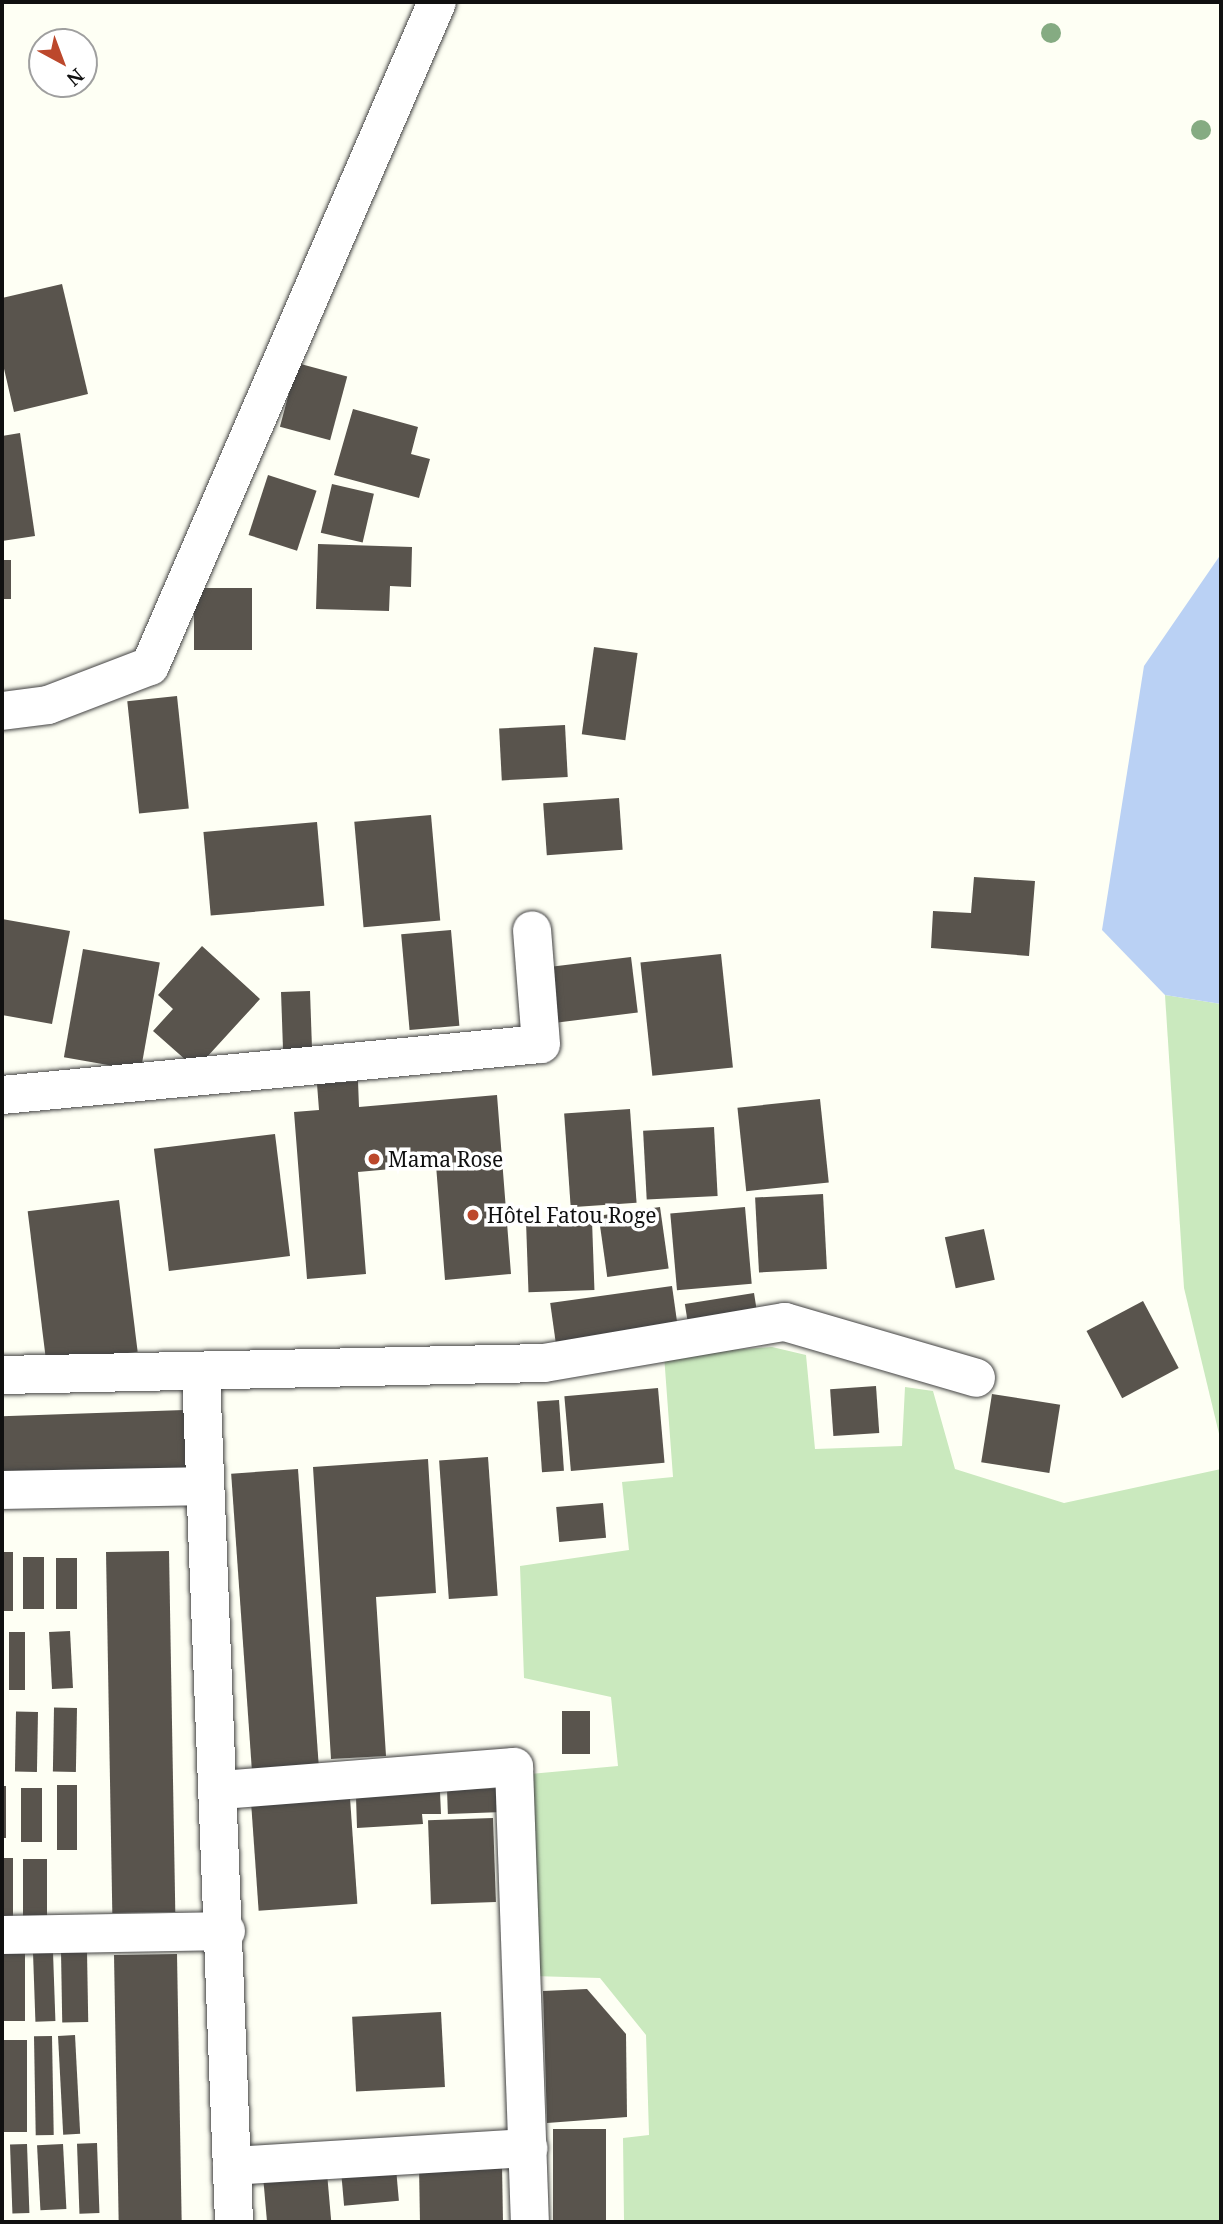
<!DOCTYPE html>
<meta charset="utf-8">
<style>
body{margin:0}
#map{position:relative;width:1223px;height:2224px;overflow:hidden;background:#fefff4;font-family:"Noto Serif",serif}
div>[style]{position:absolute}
.green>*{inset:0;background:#cae9be}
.water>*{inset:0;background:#bad1f4}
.building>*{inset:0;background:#59544d;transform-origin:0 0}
.roads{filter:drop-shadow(0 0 2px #434343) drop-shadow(0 0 2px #434343)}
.minor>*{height:38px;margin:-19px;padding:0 19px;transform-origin:19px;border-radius:19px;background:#fff}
.trees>*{width:20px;height:20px;margin:-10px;border-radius:50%;background:#85ab82}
.dots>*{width:19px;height:19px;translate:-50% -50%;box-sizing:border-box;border:4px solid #fff;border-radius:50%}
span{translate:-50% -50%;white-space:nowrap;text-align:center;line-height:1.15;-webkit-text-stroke:7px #fff;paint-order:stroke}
.poi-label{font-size:21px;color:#101010}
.left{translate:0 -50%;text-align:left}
.frame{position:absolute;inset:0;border:4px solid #101010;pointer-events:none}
.north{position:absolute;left:28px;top:28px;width:70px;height:70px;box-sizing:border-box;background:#fff;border:2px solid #9f9f9f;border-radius:50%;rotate:139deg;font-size:19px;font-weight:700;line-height:28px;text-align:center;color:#101010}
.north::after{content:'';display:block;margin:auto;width:24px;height:32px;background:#bc482c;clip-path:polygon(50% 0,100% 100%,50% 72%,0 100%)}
</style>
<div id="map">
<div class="green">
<div style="clip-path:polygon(1165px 995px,1221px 1004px,1221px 1442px,1184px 1288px)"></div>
<div style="clip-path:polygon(772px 1347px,806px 1355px,815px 1449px,902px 1446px,905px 1387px,933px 1391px,955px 1469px,1064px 1503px,1221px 1469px,1221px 2222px,624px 2221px,623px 2138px,649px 2135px,646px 2035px,600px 1978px,533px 1976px,530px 1774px,618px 1766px,611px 1697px,524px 1678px,520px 1566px,629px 1550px,622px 1482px,673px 1477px,664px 1355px)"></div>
</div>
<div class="water">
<div style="clip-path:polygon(1221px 554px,1221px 1004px,1165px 995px,1102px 930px,1144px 666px)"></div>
</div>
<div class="building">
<div style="clip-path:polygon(62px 284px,88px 394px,14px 412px,2px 360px,2px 298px)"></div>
<div style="left:297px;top:363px;width:52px;height:66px;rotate:15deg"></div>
<div style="clip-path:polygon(353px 409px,418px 427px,411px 454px,430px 459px,419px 498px,334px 475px)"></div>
<div style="clip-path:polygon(20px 433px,35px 536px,2px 541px,2px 436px)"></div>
<div style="left:268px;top:475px;width:51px;height:63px;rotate:18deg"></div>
<div style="left:332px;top:484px;width:43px;height:50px;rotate:13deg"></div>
<div style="clip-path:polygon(318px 544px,412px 547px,411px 587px,390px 586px,389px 611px,316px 609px)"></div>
<div style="left:2px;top:560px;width:9px;height:39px"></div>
<div style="left:252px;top:588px;width:62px;height:58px;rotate:90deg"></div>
<div style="left:594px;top:647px;width:44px;height:88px;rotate:8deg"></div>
<div style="left:177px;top:696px;width:113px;height:50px;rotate:84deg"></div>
<div style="left:565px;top:725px;width:52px;height:66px;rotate:87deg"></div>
<div style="left:619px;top:798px;width:52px;height:76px;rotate:86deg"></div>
<div style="left:431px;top:815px;width:106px;height:77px;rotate:85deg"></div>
<div style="left:317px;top:822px;width:84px;height:114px;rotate:85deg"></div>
<div style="clip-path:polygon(974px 877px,1035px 881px,1029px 956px,931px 948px,933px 911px,971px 913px)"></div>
<div style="clip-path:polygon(2px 919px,70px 931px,52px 1024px,2px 1015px)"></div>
<div style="left:451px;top:930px;width:96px;height:50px;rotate:85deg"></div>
<div style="clip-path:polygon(202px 946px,260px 999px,196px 1069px,153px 1031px,173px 1009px,158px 995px)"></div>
<div style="left:83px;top:949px;width:78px;height:110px;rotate:10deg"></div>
<div style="left:721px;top:954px;width:114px;height:81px;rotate:84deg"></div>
<div style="left:631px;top:957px;width:56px;height:97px;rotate:83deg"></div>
<div style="left:310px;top:991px;width:70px;height:29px;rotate:88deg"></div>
<div style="clip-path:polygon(358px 1081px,359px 1107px,497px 1095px,511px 1274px,445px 1280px,436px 1165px,358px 1172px,366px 1274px,307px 1279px,294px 1112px,319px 1110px,317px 1084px)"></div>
<div style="left:820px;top:1099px;width:84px;height:83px;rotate:84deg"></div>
<div style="left:630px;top:1109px;width:94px;height:66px;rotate:86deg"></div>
<div style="left:714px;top:1127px;width:69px;height:71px;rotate:87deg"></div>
<div style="left:275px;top:1134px;width:123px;height:122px;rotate:83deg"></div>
<div style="left:823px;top:1194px;width:75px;height:68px;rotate:87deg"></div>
<div style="left:119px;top:1200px;width:153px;height:92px;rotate:83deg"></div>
<div style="left:660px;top:1207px;width:62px;height:62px;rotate:82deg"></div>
<div style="left:745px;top:1207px;width:77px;height:75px;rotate:85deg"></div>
<div style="left:592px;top:1220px;width:70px;height:66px;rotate:88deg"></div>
<div style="left:984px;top:1229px;width:52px;height:40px;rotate:78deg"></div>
<div style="left:672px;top:1286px;width:41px;height:123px;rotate:82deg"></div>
<div style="left:754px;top:1293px;width:25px;height:70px;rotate:81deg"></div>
<div style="left:1143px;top:1301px;width:76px;height:64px;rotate:62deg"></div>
<div style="left:876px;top:1386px;width:47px;height:46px;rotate:86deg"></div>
<div style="left:658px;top:1388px;width:75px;height:94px;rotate:85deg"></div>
<div style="left:992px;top:1394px;width:69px;height:69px;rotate:9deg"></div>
<div style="left:559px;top:1400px;width:71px;height:22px;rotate:86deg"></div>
<div style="left:184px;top:1410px;width:64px;height:182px;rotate:88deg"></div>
<div style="left:488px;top:1457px;width:139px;height:49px;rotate:86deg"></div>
<div style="clip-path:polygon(428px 1459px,436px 1593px,376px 1597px,386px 1756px,331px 1759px,313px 1467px)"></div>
<div style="left:298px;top:1469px;width:300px;height:67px;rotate:86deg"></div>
<div style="left:603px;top:1503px;width:35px;height:47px;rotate:85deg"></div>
<div style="left:169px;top:1551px;width:361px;height:63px;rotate:89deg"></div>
<div style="left:2px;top:1552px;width:11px;height:59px"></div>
<div style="left:44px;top:1557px;width:52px;height:21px;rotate:90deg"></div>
<div style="left:56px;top:1558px;width:21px;height:51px"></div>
<div style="left:70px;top:1631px;width:57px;height:21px;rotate:87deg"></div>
<div style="left:9px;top:1632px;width:16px;height:58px"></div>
<div style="left:77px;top:1708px;width:64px;height:23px;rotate:91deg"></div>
<div style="left:562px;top:1711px;width:28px;height:43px"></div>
<div style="left:38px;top:1712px;width:60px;height:22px;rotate:91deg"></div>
<div style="left:77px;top:1785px;width:65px;height:20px;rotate:90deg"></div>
<div style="left:2px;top:1786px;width:4px;height:52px"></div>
<div style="left:21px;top:1788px;width:21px;height:54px"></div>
<div style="left:502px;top:1788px;width:24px;height:55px;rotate:88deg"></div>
<div style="clip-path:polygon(440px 1792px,441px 1814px,422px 1814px,423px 1824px,357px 1828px,356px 1797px)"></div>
<div style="left:350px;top:1798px;width:106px;height:99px;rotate:86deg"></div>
<div style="left:493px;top:1818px;width:84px;height:65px;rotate:88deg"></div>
<div style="left:2px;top:1858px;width:11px;height:59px"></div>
<div style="left:23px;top:1859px;width:24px;height:60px"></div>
<div style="left:87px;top:1951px;width:71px;height:26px;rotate:89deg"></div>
<div style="left:53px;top:1952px;width:69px;height:20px;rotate:88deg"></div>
<div style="left:2px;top:1953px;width:23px;height:68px"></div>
<div style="left:177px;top:1954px;width:268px;height:63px;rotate:89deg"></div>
<div style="clip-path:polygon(587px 1989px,626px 2034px,627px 2117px,547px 2123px,543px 1991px)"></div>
<div style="left:441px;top:2012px;width:75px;height:89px;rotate:87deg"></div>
<div style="left:75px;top:2035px;width:99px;height:17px;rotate:87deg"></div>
<div style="left:52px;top:2036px;width:99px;height:18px;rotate:89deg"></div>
<div style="left:4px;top:2040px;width:23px;height:92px"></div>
<div style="left:553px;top:2129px;width:53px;height:93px"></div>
<div style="left:97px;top:2143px;width:70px;height:20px;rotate:88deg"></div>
<div style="left:27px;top:2144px;width:69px;height:17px;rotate:88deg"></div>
<div style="left:63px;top:2144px;width:65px;height:26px;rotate:87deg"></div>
<div style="left:502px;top:2165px;width:57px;height:83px;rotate:89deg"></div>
<div style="left:396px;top:2168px;width:33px;height:55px;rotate:85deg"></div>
<div style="left:327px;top:2173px;width:49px;height:64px;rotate:85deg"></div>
</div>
<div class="roads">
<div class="minor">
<div style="left:2px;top:711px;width:46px;rotate:-7.4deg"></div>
<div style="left:48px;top:705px;width:109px;rotate:-20.9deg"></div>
<div style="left:150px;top:666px;width:723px;rotate:-66.62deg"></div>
<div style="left:2px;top:1095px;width:541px;rotate:-5.41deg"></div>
<div style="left:541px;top:1044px;width:114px;rotate:-94.5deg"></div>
<div style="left:201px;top:1374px;width:849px;rotate:87.77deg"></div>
<div style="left:2px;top:1375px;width:542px;rotate:-1.27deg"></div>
<div style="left:544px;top:1363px;width:244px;rotate:-9.7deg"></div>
<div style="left:785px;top:1322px;width:199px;rotate:16.3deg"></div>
<div style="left:2px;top:1490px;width:203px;rotate:-1.1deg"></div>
<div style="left:221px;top:1790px;width:294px;rotate:-4.5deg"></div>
<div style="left:514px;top:1767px;width:455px;rotate:88deg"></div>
<div style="left:2px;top:1935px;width:224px;rotate:-1deg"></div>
<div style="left:232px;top:2166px;width:297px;rotate:-3.5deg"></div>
</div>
</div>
<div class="trees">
<div style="left:1051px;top:33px"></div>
<div style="left:1201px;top:130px"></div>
</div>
<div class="dots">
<div style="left:374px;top:1159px;background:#bc482c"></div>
<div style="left:473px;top:1215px;background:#bc482c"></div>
</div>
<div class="poi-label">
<span class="left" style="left:388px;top:1159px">Mama Rose</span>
<span class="left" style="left:487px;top:1215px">Hôtel Fatou Roge</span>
</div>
<div class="frame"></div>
<div class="north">N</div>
</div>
